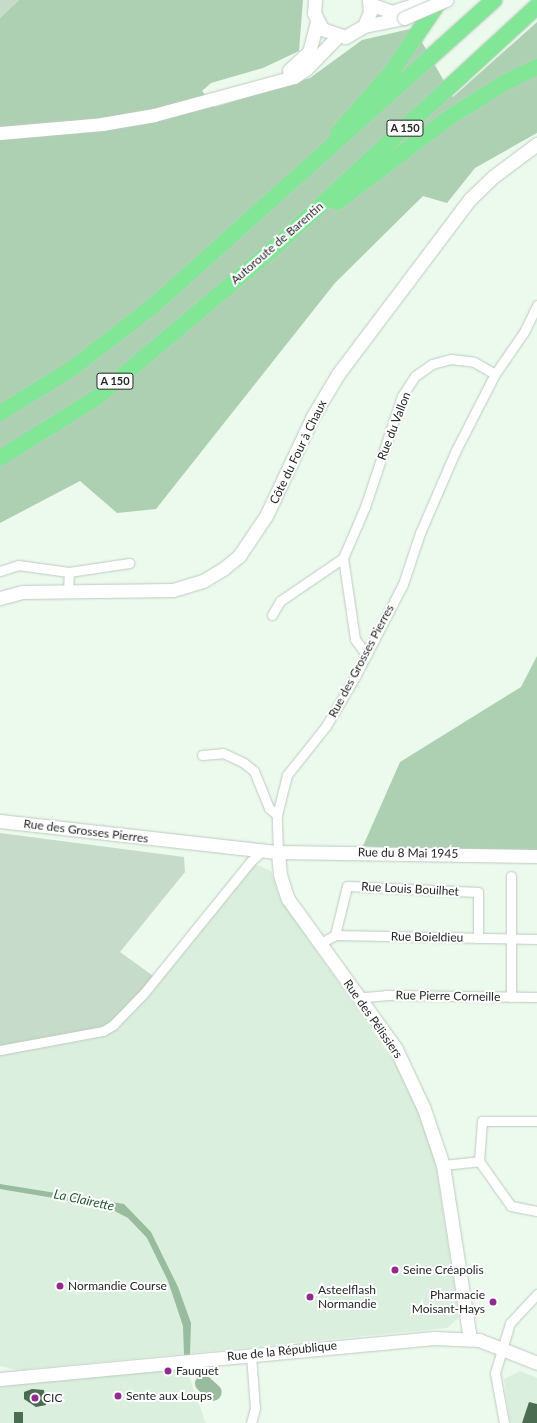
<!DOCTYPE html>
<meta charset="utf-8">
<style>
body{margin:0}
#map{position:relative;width:537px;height:1423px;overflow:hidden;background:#ecfaee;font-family:Lato,sans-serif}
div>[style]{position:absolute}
.built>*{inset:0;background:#daefdd}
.green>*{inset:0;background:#c6dbc9}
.forest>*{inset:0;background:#add0b2}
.water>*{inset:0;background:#99bb9e}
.river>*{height:17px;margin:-8.5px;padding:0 8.5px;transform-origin:8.5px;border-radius:8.5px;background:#99bb9e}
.building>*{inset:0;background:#4c6c52;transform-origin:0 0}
.roads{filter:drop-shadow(0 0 1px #bdcbbf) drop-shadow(0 0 1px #bdcbbf)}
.street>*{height:9px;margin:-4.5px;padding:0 4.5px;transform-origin:4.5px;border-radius:4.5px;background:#fff}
.secondary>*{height:13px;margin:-6.5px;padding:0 6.5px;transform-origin:6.5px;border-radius:6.5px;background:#fff}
.highway>*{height:16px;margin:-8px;padding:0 8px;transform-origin:8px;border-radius:8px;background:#81e797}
.bridges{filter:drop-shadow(0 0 1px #bdcbbf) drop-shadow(0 0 1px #bdcbbf)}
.secondary-bridge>*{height:13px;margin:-6.5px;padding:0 6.5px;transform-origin:6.5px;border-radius:6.5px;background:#fff}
.dots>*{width:11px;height:11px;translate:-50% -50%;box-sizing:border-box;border:2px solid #fff;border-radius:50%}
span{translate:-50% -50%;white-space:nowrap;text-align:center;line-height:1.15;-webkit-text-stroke:4px #fff;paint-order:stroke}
.shield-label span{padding:1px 3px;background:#fff;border:1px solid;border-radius:3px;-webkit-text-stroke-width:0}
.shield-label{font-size:11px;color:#232824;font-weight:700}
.street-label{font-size:12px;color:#232824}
.poi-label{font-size:12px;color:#232824}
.left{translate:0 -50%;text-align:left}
.right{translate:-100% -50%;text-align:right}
.water-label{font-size:13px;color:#275b34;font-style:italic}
</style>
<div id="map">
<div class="built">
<div style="clip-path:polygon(250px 862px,271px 871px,280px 899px,399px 1069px,418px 1109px,431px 1142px,438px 1178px,459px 1317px,447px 1328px,17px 1370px,0 1366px,0 1050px,113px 1025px)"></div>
<div style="clip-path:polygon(186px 1368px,206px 1423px,0 1423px,0 1386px,3px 1385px)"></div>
<div style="clip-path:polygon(520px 1371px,537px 1378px,537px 1423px,510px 1423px,504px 1379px)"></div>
</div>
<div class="green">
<div style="clip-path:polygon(0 0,19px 0,0 18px)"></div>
<div style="clip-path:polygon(0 833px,184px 857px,185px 872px,120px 952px,156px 978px,113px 1025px,0 1050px)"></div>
</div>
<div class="forest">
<div style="clip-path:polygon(19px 0,303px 0,299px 51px,263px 68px,211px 83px,202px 91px,215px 107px,310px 78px,362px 40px,414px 28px,453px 97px,537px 22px,537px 133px,475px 168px,447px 203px,423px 196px,335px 283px,156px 509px,117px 513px,80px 481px,0 523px,0 18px)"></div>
<div style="clip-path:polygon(537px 656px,537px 860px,363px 846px,400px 762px,521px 687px)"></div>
</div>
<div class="water">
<div style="clip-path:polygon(0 1184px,124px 1204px,151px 1232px,178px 1287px,191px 1323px,190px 1355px,184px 1355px,183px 1326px,168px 1281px,147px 1238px,128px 1218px,107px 1207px,0 1189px)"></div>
</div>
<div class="river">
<div style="left:203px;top:1383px;width:13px;rotate:42deg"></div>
</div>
<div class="building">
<div style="clip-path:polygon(32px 1389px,44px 1390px,46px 1405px,36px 1407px,24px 1399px,24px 1392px)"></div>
<div style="clip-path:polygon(529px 1402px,537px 1404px,537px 1423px,522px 1423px)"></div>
<div style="left:14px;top:1412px;width:9px;height:11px"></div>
</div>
<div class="roads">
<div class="street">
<div style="left:0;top:571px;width:19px;rotate:-18deg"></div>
<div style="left:18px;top:565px;width:51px;rotate:7.8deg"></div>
<div style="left:69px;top:572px;width:61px;rotate:-8.5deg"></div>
<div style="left:68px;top:590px;width:18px;rotate:-87deg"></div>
<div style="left:272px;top:615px;width:16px;rotate:-60deg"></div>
<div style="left:280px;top:601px;width:76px;rotate:-34.3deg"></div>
<div style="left:365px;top:653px;width:17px;rotate:-126deg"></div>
<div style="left:355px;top:639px;width:82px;rotate:-98.4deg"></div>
<div style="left:343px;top:558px;width:56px;rotate:-66.7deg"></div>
<div style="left:365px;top:507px;width:117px;rotate:-71.6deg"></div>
<div style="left:402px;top:396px;width:24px;rotate:-57deg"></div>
<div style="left:415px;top:376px;width:21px;rotate:-35deg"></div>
<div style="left:432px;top:364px;width:20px;rotate:-15deg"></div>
<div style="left:451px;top:359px;width:23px;rotate:7deg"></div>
<div style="left:474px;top:362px;width:24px;rotate:30deg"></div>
<div style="left:202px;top:755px;width:21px;rotate:-5deg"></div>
<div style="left:223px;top:753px;width:23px;rotate:25deg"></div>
<div style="left:244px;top:763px;width:13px;rotate:39deg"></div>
<div style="left:254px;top:771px;width:40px;rotate:68deg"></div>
<div style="left:269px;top:808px;width:11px;rotate:41deg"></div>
<div style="left:278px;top:852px;width:37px;rotate:-92deg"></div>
<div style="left:277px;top:815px;width:41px;rotate:-76deg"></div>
<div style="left:287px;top:775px;width:63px;rotate:-51.5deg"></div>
<div style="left:326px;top:726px;width:59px;rotate:-59.5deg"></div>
<div style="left:356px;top:675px;width:102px;rotate:-62.7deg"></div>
<div style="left:403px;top:584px;width:54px;rotate:-71.6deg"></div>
<div style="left:420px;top:533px;width:88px;rotate:-66.6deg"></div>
<div style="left:455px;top:452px;width:88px;rotate:-62.9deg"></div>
<div style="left:495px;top:374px;width:51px;rotate:-55.4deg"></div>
<div style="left:524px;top:332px;width:30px;rotate:-64deg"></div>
<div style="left:335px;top:935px;width:50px;rotate:-76.2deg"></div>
<div style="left:347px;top:886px;width:131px;rotate:2.6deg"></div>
<div style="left:478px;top:892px;width:46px;rotate:90deg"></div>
<div style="left:319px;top:944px;width:18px;rotate:-29deg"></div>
<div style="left:335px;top:935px;width:202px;rotate:1.1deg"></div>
<div style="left:511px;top:997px;width:121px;rotate:-90deg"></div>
<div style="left:361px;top:1001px;width:6px;rotate:-45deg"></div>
<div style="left:365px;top:997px;width:21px;rotate:-5deg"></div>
<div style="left:386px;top:995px;width:151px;rotate:0.8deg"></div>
<div style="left:0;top:1050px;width:105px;rotate:-10.5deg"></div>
<div style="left:103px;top:1031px;width:12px;rotate:-31deg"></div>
<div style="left:113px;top:1025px;width:45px;rotate:-45.9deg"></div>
<div style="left:144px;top:993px;width:169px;rotate:-51deg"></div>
<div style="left:250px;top:862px;width:18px;rotate:-43deg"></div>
<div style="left:479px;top:1161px;width:40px;rotate:-85.7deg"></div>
<div style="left:482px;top:1121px;width:55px"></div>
<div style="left:443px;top:1165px;width:36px;rotate:-6deg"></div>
<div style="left:479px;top:1161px;width:55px;rotate:54.6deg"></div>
<div style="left:511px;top:1206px;width:26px;rotate:11deg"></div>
<div style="left:251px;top:1355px;width:53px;rotate:85.7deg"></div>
<div style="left:255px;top:1408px;width:16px;rotate:105deg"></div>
<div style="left:504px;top:1423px;width:51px;rotate:-100.2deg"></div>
<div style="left:495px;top:1373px;width:52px;rotate:-73.3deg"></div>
<div style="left:510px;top:1323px;width:40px;rotate:-47deg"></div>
</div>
<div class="secondary">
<div style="left:315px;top:0;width:13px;rotate:94deg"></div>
<div style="left:314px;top:13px;width:18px;rotate:63deg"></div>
<div style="left:322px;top:29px;width:24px;rotate:19deg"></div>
<div style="left:345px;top:37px;width:22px;rotate:-30deg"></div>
<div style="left:364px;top:26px;width:15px;rotate:-67deg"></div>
<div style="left:370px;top:12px;width:12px;rotate:-95deg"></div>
<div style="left:370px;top:4px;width:23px;rotate:20deg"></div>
<div style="left:392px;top:12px;width:38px;rotate:-18deg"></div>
<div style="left:364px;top:26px;width:41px;rotate:-11.3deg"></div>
<div style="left:289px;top:70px;width:27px;rotate:-42deg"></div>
<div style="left:309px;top:52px;width:31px;rotate:-75deg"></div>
<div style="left:0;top:133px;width:102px;rotate:-5deg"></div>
<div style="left:102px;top:124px;width:53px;rotate:-9.8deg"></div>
<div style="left:154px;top:115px;width:145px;rotate:-15.2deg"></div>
<div style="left:294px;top:77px;width:14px;rotate:-34deg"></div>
<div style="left:306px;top:69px;width:45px;rotate:-45.9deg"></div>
<div style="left:0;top:598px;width:23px;rotate:-15deg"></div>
<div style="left:22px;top:592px;width:151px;rotate:-0.8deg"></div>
<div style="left:173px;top:590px;width:31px;rotate:-17deg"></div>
<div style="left:203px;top:581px;width:23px;rotate:-31deg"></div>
<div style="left:223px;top:569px;width:21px;rotate:-39deg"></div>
<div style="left:239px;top:556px;width:48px;rotate:-56deg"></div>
<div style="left:266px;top:516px;width:110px;rotate:-64.8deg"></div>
<div style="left:313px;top:416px;width:49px;rotate:-59.2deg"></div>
<div style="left:338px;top:374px;width:219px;rotate:-53deg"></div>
<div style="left:470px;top:199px;width:33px;rotate:-44deg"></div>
<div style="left:494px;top:176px;width:54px;rotate:-36.7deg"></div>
<div style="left:0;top:821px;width:280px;rotate:6.4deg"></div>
<div style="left:278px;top:852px;width:259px;rotate:0.9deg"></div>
<div style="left:278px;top:852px;width:23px;rotate:85deg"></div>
<div style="left:280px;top:875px;width:25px;rotate:72deg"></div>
<div style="left:288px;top:899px;width:185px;rotate:54.2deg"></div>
<div style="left:396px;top:1049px;width:66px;rotate:65deg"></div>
<div style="left:424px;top:1109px;width:59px;rotate:71.3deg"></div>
<div style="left:443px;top:1165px;width:176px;rotate:81.2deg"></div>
<div style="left:0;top:1379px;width:436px;rotate:-5.4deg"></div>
<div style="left:434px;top:1338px;width:45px;rotate:2.5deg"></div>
<div style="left:479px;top:1340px;width:62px;rotate:21.6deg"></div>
</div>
<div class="highway">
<div style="left:338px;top:133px;width:82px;rotate:-48.9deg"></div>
<div style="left:392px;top:71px;width:86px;rotate:-55.9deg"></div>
<div style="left:337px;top:202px;width:141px;rotate:-37deg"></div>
<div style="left:450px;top:117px;width:64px;rotate:-32.2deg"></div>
<div style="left:504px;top:83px;width:37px;rotate:-26deg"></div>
<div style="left:0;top:413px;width:82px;rotate:-31.6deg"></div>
<div style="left:70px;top:370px;width:105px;rotate:-37.6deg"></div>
<div style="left:153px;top:306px;width:458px;rotate:-41.9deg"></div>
<div style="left:0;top:458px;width:113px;rotate:-32deg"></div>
<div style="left:96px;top:398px;width:231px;rotate:-40.1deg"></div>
<div style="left:273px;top:249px;width:359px;rotate:-42.6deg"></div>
</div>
</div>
<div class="bridges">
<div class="secondary-bridge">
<div style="left:404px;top:18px;width:46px;rotate:-23.2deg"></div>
</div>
</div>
<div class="dots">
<div style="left:395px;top:1270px;background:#922a8f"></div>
<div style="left:60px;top:1286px;background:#922a8f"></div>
<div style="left:310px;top:1297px;background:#922a8f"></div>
<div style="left:493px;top:1302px;background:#922a8f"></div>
<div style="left:168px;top:1371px;background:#922a8f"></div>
<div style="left:118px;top:1396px;background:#922a8f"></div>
<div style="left:35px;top:1398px;background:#922a8f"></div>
</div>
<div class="shield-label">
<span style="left:405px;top:128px">A 150</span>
<span style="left:115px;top:381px">A 150</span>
</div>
<div class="street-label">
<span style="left:277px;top:243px;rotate:-41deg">Autoroute de Barentin</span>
<span style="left:394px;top:426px;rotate:-69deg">Rue du Vallon</span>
<span style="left:298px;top:452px;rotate:-64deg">Côte du Four à Chaux</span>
<span style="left:361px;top:661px;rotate:-62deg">Rue des Grosses Pierres</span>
<span style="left:86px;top:831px;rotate:7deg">Rue des Grosses Pierres</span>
<span style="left:408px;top:853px;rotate:1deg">Rue du 8 Mai 1945</span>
<span style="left:410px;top:889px;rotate:3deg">Rue Louis Bouilhet</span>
<span style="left:427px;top:937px;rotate:1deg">Rue Boieldieu</span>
<span style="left:448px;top:996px;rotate:1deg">Rue Pierre Corneille</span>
<span style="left:373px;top:1019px;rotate:55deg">Rue des Pélissiers</span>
<span style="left:282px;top:1351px;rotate:-6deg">Rue de la République</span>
</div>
<div class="poi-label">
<span class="left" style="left:403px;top:1270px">Seine Créapolis</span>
<span class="left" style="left:68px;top:1286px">Normandie Course</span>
<span class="left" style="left:318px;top:1297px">Asteelflash<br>Normandie</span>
<span class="right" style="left:485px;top:1302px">Pharmacie<br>Moisant-Hays</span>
<span class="left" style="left:176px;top:1371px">Fauquet</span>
<span class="left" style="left:126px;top:1396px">Sente aux Loups</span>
<span class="left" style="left:43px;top:1398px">CIC</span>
</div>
<div class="water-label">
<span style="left:84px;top:1200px;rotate:12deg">La Clairette</span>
</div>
</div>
